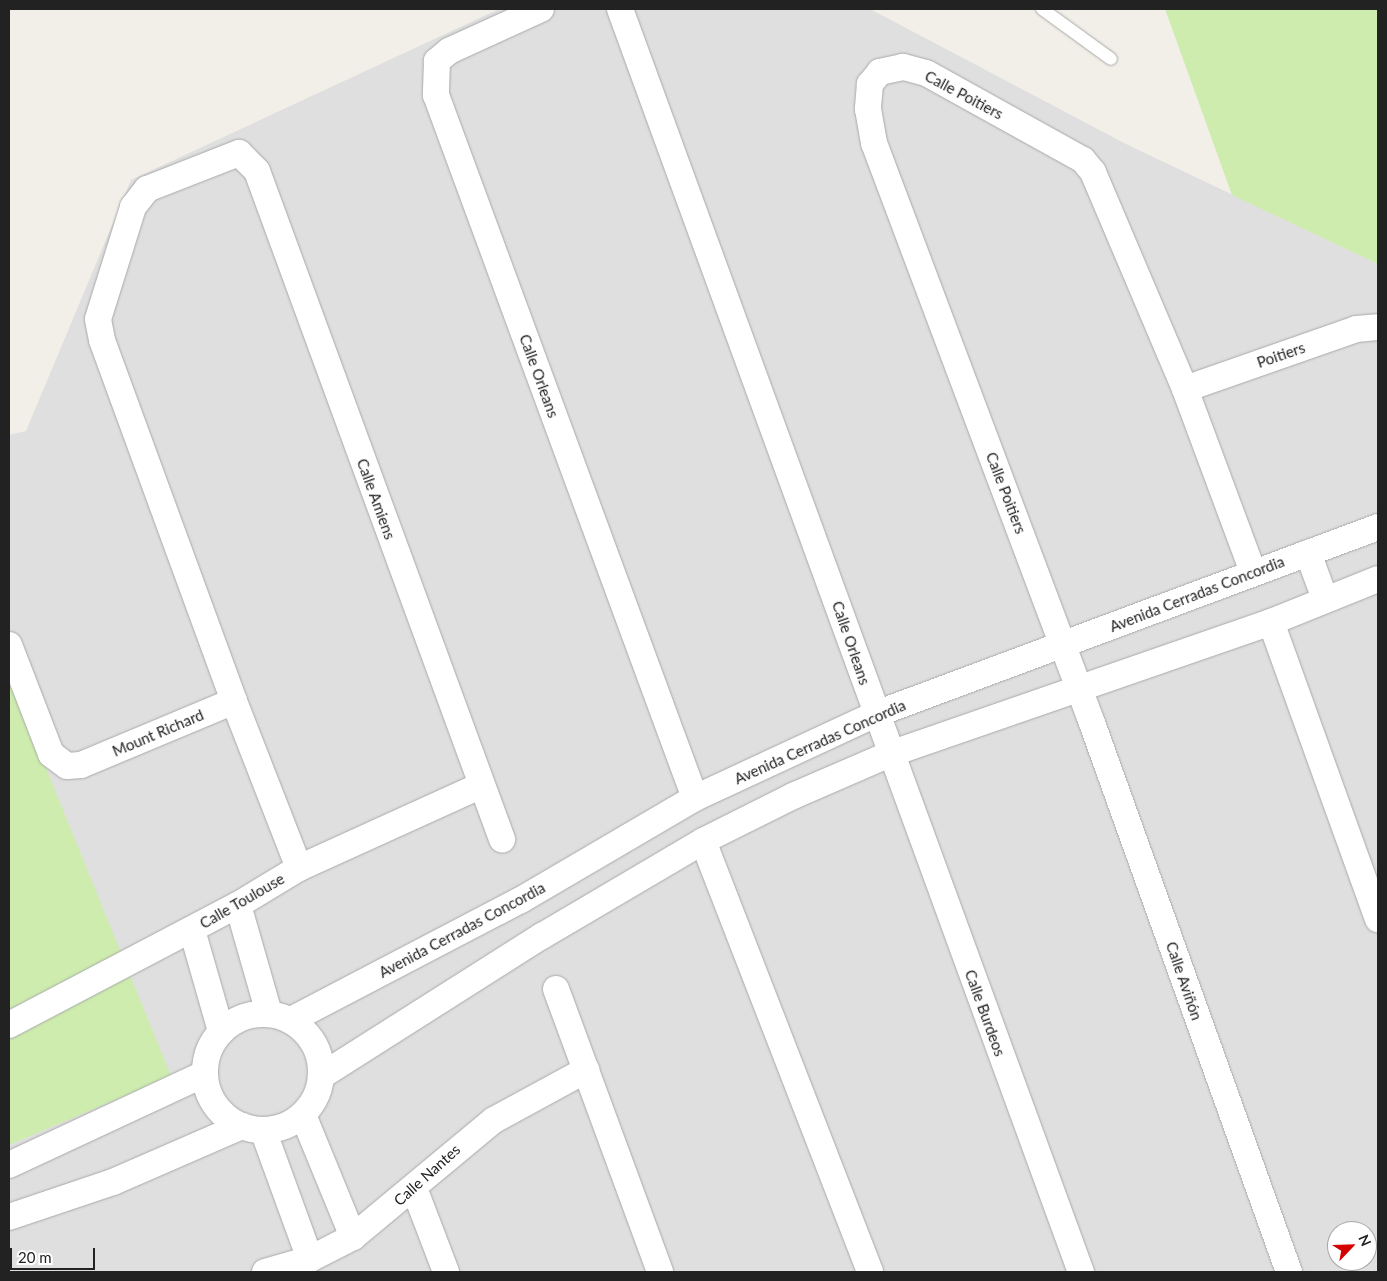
<!DOCTYPE html>
<meta charset="utf-8">
<style>
body{margin:0}
#map{position:relative;width:1387px;height:1281px;overflow:hidden;background:#f2efe9;font-family:Lato,sans-serif}
div>[style]{position:absolute}
.residential>*{inset:0;background:#e0dfdf}
.grass>*{inset:0;background:#cdecae}
.roads{filter:drop-shadow(0 0 1px #a9a9a9) drop-shadow(0 0 1px #a9a9a9)}
.lane>*{height:12px;margin:-6px;padding:0 6px;transform-origin:6px;border-radius:6px;background:#fff}
.street>*{height:26px;margin:-13px;padding:0 13px;transform-origin:13px;border-radius:13px;background:#fff}
.street>.ring{margin:-13px;padding:0;box-sizing:content-box;background:none;border:26px solid #fff;border-radius:50%}
span{translate:-50% -50%;white-space:nowrap;text-align:center;line-height:1.15;-webkit-text-stroke:4px #fff;paint-order:stroke}
.street-label{font-size:15px;color:#222}
.frame{position:absolute;inset:0;border:10px solid #222;pointer-events:none}
.north{position:absolute;left:1327px;top:1221px;width:50px;height:50px;box-sizing:border-box;background:#fff;border:1px solid #a7a7a7;border-radius:50%;rotate:66deg;font-size:14px;font-weight:700;line-height:20px;text-align:center;color:#222}
.north::after{content:'';display:block;margin:auto;width:18px;height:22px;background:#d40002;clip-path:polygon(50% 0,100% 100%,50% 72%,0 100%)}
.scale{position:absolute;left:10px;top:1248px;width:85px;height:22px;box-sizing:border-box;border:2px solid #222;border-top:0;padding-left:6px;font-size:15px;line-height:18px;white-space:nowrap;color:#222;-webkit-text-stroke:4px #fff;paint-order:stroke}
</style>
<div id="map">
<div class="residential">
<div style="clip-path:polygon(evenodd,499px 9px,870px 9px,1126px 144px,1378px 264px,1378px 1272px,9px 1272px,9px 435px,26px 431px,131px 180px,499px 9px,1337px 1231px,1367px 1231px,1367px 1261px,1337px 1261px,1337px 1231px)"></div>
</div>
<div class="grass">
<div style="clip-path:polygon(1165px 9px,1378px 9px,1378px 264px,1232px 195px)"></div>
<div style="clip-path:polygon(9px 677px,171px 1076px,9px 1145px)"></div>
</div>
<div class="roads">
<div class="lane">
<div style="left:1042px;top:9px;width:85px;rotate:35.9deg"></div>
</div>
<div class="street">
<div style="left:541px;top:9px;width:101px;rotate:155.5deg"></div>
<div style="left:449px;top:51px;width:16px;rotate:140deg"></div>
<div style="left:437px;top:61px;width:34px;rotate:92deg"></div>
<div style="left:436px;top:95px;width:749px;rotate:69.78deg"></div>
<div style="left:620px;top:9px;width:1345px;rotate:69.95deg"></div>
<div style="left:1185px;top:389px;width:181px;rotate:-19.3deg"></div>
<div style="left:1356px;top:329px;width:22px;rotate:-5deg"></div>
<div style="left:1308px;top:553px;width:49px;rotate:69.7deg"></div>
<div style="left:1253px;top:572px;width:195px;rotate:-110.4deg"></div>
<div style="left:1185px;top:389px;width:236px;rotate:-113deg"></div>
<div style="left:1093px;top:172px;width:16px;rotate:-130deg"></div>
<div style="left:1083px;top:160px;width:179px;rotate:-151deg"></div>
<div style="left:926px;top:73px;width:24px;rotate:-165deg"></div>
<div style="left:903px;top:67px;width:24px;rotate:168deg"></div>
<div style="left:880px;top:72px;width:16px;rotate:130deg"></div>
<div style="left:870px;top:84px;width:25px;rotate:95deg"></div>
<div style="left:868px;top:109px;width:35px;rotate:80deg"></div>
<div style="left:874px;top:143px;width:620px;rotate:69.4deg"></div>
<div style="left:1092px;top:723px;width:583px;rotate:70.26deg"></div>
<div style="left:1271px;top:622px;width:316px;rotate:70.2deg"></div>
<div style="left:9px;top:645px;width:117px;rotate:68.9deg"></div>
<div style="left:51px;top:754px;width:20px;rotate:37deg"></div>
<div style="left:67px;top:766px;width:14px;rotate:-4deg"></div>
<div style="left:81px;top:765px;width:166px;rotate:-22.7deg"></div>
<div style="left:703px;top:841px;width:462px;rotate:68.8deg"></div>
<div style="left:299px;top:868px;width:179px;rotate:-111.3deg"></div>
<div style="left:234px;top:701px;width:384px;rotate:-110.1deg"></div>
<div style="left:102px;top:340px;width:21px;rotate:-101deg"></div>
<div style="left:98px;top:319px;width:117px;rotate:-72.6deg"></div>
<div style="left:133px;top:207px;width:23px;rotate:-52deg"></div>
<div style="left:147px;top:189px;width:99px;rotate:-21.4deg"></div>
<div style="left:239px;top:153px;width:25px;rotate:45deg"></div>
<div style="left:257px;top:171px;width:712px;rotate:69.86deg"></div>
<div style="left:238px;top:905px;width:112px;rotate:74deg"></div>
<div style="left:192px;top:930px;width:105px;rotate:74deg"></div>
<div style="left:556px;top:989px;width:302px;rotate:69.8deg"></div>
<div class="ring" style="left:205px;top:1014px;width:90px;height:90px"></div>
<div style="left:291px;top:1020px;width:259px;rotate:-27.6deg"></div>
<div style="left:521px;top:900px;width:202px;rotate:-30.4deg"></div>
<div style="left:695px;top:798px;width:200px;rotate:-24.9deg"></div>
<div style="left:876px;top:714px;width:536px;rotate:-20.43deg"></div>
<div style="left:9px;top:1025px;width:259px;rotate:-27.7deg"></div>
<div style="left:238px;top:905px;width:71px;rotate:-31.2deg"></div>
<div style="left:299px;top:868px;width:199px;rotate:-24.4deg"></div>
<div style="left:321px;top:1076px;width:262px;rotate:-32.4deg"></div>
<div style="left:542px;top:936px;width:187px;rotate:-30.5deg"></div>
<div style="left:703px;top:841px;width:101px;rotate:-26.6deg"></div>
<div style="left:793px;top:796px;width:106px;rotate:-23.4deg"></div>
<div style="left:890px;top:754px;width:403px;rotate:-19.1deg"></div>
<div style="left:1271px;top:622px;width:115px;rotate:-21.9deg"></div>
<div style="left:303px;top:1115px;width:132px;rotate:67.7deg"></div>
<div style="left:263px;top:1130px;width:137px;rotate:70deg"></div>
<div style="left:9px;top:1165px;width:215px;rotate:-25deg"></div>
<div style="left:414px;top:1188px;width:90px;rotate:69.1deg"></div>
<div style="left:9px;top:1217px;width:110px;rotate:-18.6deg"></div>
<div style="left:113px;top:1182px;width:141px;rotate:-23.5deg"></div>
<div style="left:265px;top:1272px;width:47px;rotate:-16.1deg"></div>
<div style="left:310px;top:1259px;width:48px;rotate:-27.1deg"></div>
<div style="left:353px;top:1237px;width:183px;rotate:-39.7deg"></div>
<div style="left:494px;top:1120px;width:105px;rotate:-28.5deg"></div>
</div>
</div>
<div class="street-label">
<span style="left:964px;top:95px;rotate:28deg">Calle Poitiers</span>
<span style="left:1281px;top:355px;rotate:-19deg">Poitiers</span>
<span style="left:539px;top:376px;rotate:70deg">Calle Orleans</span>
<span style="left:1006px;top:493px;rotate:69deg">Calle Poitiers</span>
<span style="left:376px;top:499px;rotate:70deg">Calle Amiens</span>
<span style="left:1197px;top:594px;rotate:-21deg">Avenida Cerradas Concordia</span>
<span style="left:851px;top:643px;rotate:71deg">Calle Orleans</span>
<span style="left:158px;top:733px;rotate:-23deg">Mount Richard</span>
<span style="left:820px;top:742px;rotate:-24deg">Avenida Cerradas Concordia</span>
<span style="left:242px;top:901px;rotate:-30deg">Calle Toulouse</span>
<span style="left:462px;top:930px;rotate:-28deg">Avenida Cerradas Concordia</span>
<span style="left:1184px;top:981px;rotate:71deg">Calle Aviñón</span>
<span style="left:985px;top:1013px;rotate:70deg">Calle Burdeos</span>
<span style="left:427px;top:1175px;rotate:-42deg">Calle Nantes</span>
</div>
<div class="frame"></div>
<div class="north">N</div>
<div class="scale">20 m</div>
</div>
